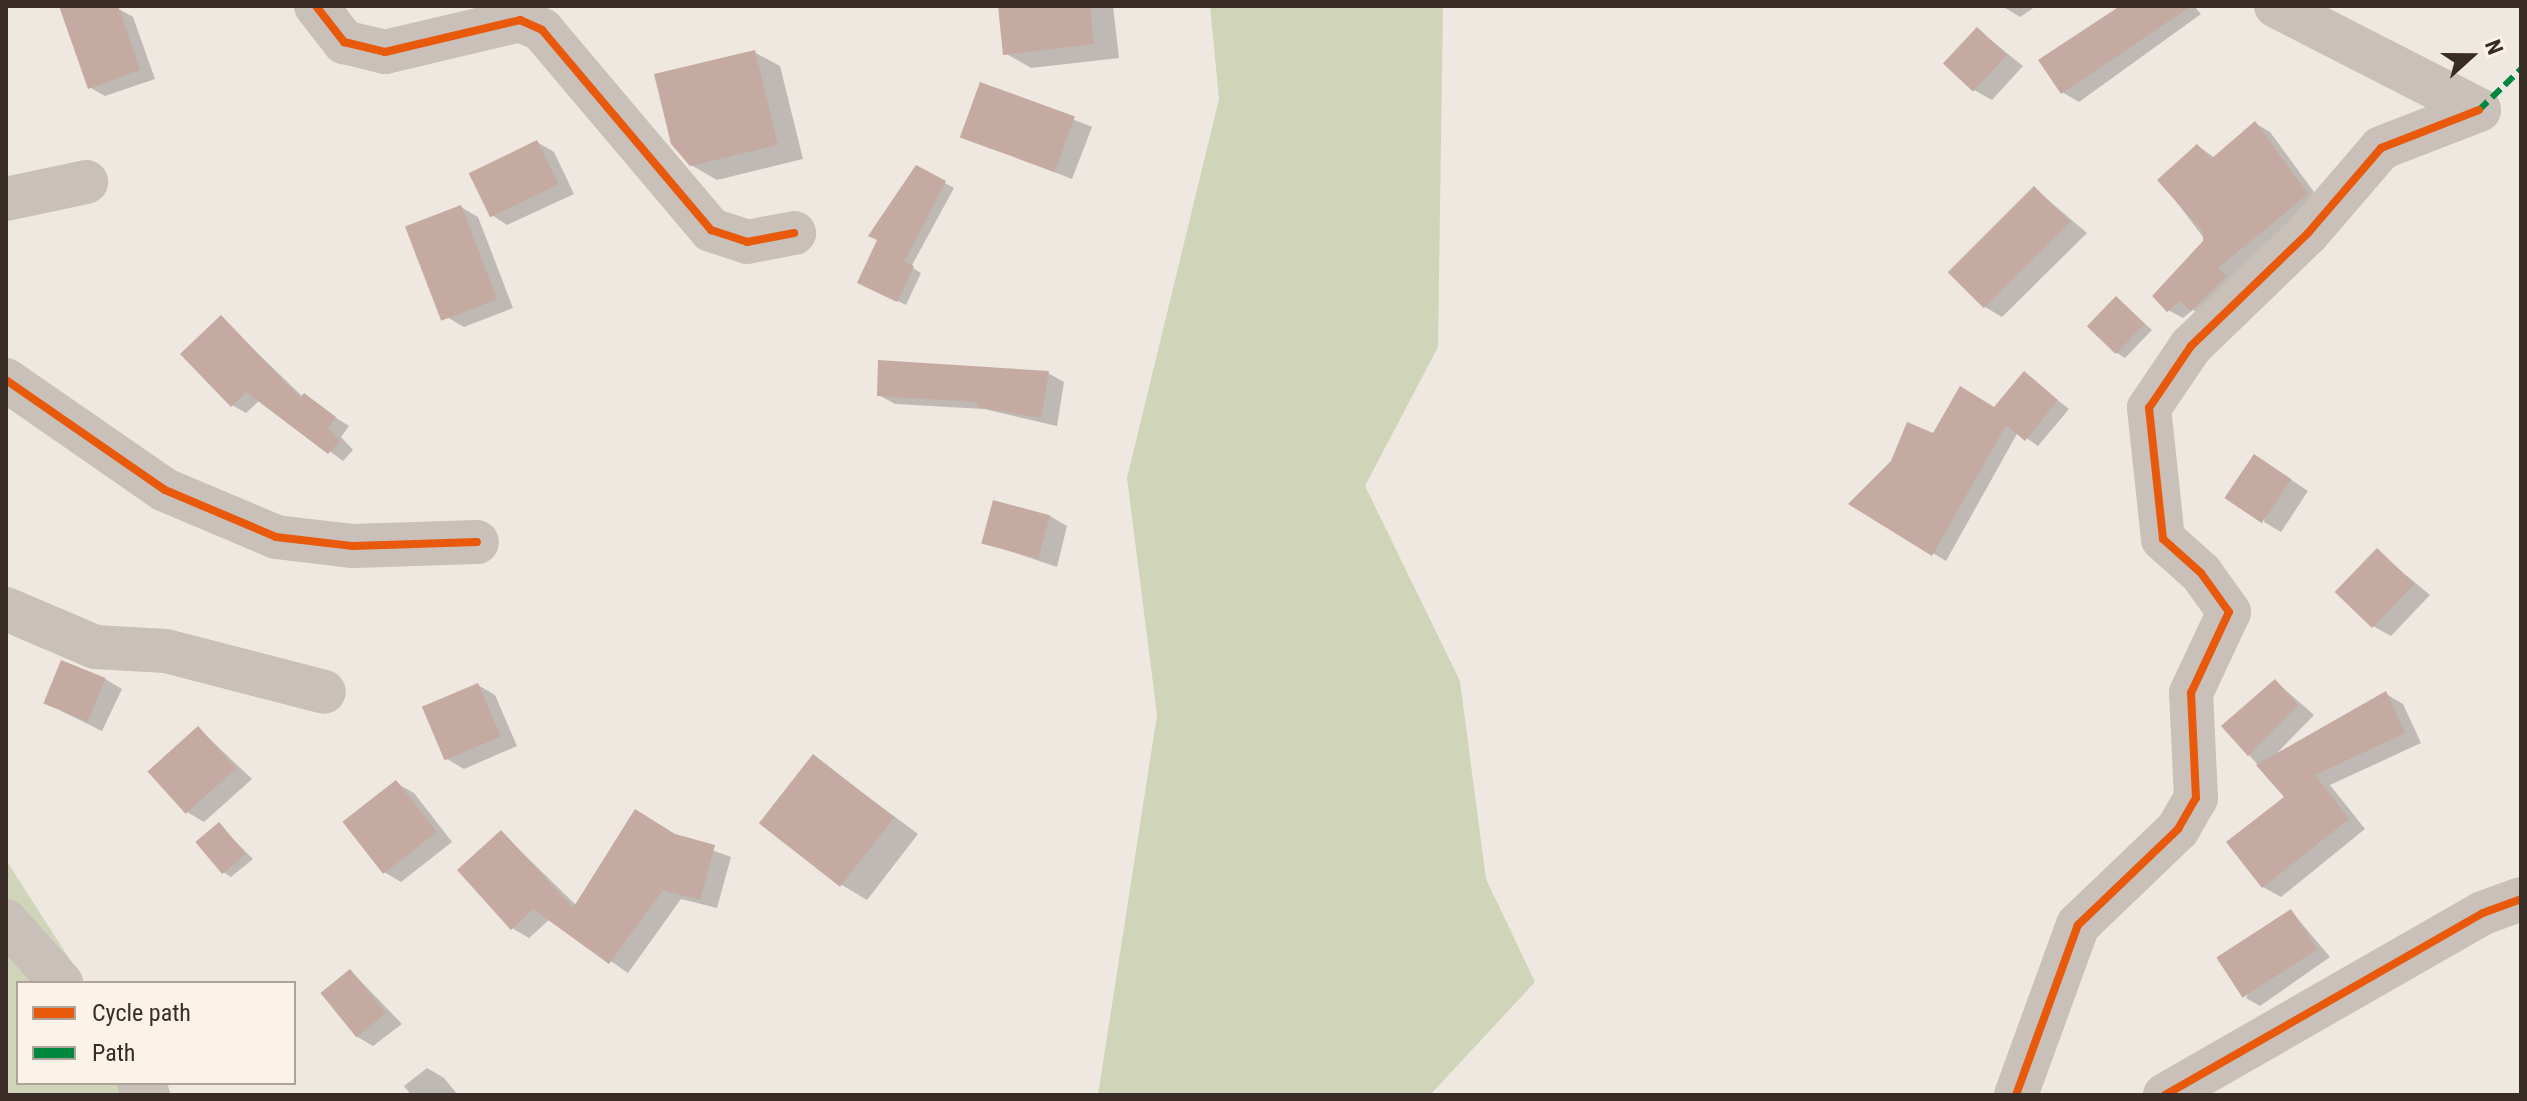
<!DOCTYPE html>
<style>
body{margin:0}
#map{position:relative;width:2527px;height:1101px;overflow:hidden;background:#eee8e1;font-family:"Roboto Condensed",sans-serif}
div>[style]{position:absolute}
.green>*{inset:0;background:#d0d5b9}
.shadow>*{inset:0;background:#0003;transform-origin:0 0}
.building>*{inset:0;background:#c4aaa1;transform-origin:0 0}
.minor>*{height:44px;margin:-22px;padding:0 22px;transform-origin:22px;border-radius:22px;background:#c8c0b9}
.quiet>*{height:6px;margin-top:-3px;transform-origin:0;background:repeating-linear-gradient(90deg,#00873e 0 12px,transparent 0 18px)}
.cycleway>*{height:8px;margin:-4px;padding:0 4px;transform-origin:4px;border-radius:4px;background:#e8590c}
span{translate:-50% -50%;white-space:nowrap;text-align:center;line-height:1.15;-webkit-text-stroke:6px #fbf2e8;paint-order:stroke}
.frame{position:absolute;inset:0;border:8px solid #392c27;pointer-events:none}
.legend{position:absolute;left:16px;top:981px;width:280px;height:104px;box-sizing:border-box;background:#fbf2e8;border:2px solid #ada39b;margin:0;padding:10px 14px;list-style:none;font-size:24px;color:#392c27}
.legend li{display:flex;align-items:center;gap:16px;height:40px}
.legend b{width:40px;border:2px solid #ada39b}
.north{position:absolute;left:2431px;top:16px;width:80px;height:80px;-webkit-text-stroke:6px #fbf2e8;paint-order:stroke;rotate:69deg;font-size:22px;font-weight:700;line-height:32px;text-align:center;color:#392c27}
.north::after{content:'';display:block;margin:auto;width:28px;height:36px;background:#392c27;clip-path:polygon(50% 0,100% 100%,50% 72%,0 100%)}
</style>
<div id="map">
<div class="green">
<div style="clip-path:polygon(1210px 6px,1443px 6px,1438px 347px,1365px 486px,1460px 681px,1486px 879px,1535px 982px,1430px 1095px,1098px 1095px,1157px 715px,1127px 478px,1219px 99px)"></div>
<div style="clip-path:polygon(6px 860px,85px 983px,18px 983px,18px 1083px,149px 1083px,157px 1095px,6px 1095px)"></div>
</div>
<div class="shadow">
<div style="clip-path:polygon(79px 6px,117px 8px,133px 17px,155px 79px,105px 96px,89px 87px)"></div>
<div style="clip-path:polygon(1000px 6px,1113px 6px,1119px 58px,1031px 68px,1005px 53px)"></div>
<div style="clip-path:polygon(2002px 6px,2036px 6px,2020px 17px)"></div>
<div style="clip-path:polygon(2124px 6px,2194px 6px,2201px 14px,2079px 102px,2062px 92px)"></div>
<div style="clip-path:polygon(1977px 29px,2023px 66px,1992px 100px,1974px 90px)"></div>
<div style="clip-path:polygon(754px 52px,780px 66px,803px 159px,717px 180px,691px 165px)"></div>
<div style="left:981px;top:84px;width:119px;height:56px;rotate:21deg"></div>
<div style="clip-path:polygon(2255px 123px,2270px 132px,2322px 203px,2207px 318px,2193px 310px,2183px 318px,2168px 310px,2206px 241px,2160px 180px,2198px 146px,2215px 158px)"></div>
<div style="clip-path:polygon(537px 142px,554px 152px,574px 194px,507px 225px,490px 214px)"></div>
<div style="clip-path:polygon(917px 168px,954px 188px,911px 267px,921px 273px,906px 305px,868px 287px,879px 240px,871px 235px)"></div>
<div style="clip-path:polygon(2034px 188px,2087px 233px,2002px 317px,1985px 307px)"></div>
<div style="clip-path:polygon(461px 207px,478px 217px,513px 308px,464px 327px,447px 317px)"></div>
<div style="clip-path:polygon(2117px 299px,2152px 330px,2125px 358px,2117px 353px)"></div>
<div style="clip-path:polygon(221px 318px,303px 397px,349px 426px,341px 437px,353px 450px,343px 461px,260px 400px,246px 413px,232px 405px)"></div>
<div style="clip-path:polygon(1048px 373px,1064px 382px,1057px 426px,984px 409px,895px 404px,879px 395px)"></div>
<div style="clip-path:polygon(2024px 374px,2069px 409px,2038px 446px,2018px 432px,1946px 561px,1851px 503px,1934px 435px,1995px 409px)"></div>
<div style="clip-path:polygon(2272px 467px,2308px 491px,2281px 532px,2264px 522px)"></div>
<div style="clip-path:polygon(1050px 516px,1067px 526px,1057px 567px,985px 543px)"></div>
<div style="clip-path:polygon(2377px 551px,2430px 595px,2391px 636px,2373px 626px)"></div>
<div style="clip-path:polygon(105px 679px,122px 689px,102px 731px,61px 711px)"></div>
<div style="clip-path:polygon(2275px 681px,2314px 715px,2275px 755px,2386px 694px,2403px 704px,2421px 743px,2330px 785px,2365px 829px,2281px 897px,2263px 887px,2287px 797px,2249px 755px)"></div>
<div style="clip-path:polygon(478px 685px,495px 695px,517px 746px,464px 769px,447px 759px)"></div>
<div style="clip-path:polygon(198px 728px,252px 779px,204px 822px,187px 812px)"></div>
<div style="clip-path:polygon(813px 756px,918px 834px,867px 900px,842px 885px)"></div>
<div style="clip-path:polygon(396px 783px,414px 793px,452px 842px,401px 882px,384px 872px)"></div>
<div style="clip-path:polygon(219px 825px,253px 859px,231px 877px,223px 872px)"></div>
<div style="clip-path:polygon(501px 832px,577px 906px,676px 837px,731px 857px,717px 908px,681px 899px,628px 973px,550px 919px,529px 938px,512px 928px)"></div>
<div style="clip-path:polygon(2292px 912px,2330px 957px,2260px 1006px,2246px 998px)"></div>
<div style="clip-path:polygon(351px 971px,402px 1024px,373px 1046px,356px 1036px)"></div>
<div style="clip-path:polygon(427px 1068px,444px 1078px,458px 1095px,411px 1095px,404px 1086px)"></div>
</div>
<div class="building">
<div style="clip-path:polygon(59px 6px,118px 6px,140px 70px,88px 89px)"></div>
<div style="clip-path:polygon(998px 6px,1090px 6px,1094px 44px,1003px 55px)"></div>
<div style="clip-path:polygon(2120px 6px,2191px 6px,2061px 94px,2038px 60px)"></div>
<div style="left:1977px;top:27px;width:41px;height:50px;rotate:43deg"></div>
<div style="clip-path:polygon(755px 50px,778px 145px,690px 166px,671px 144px,654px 74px)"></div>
<div style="left:980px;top:82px;width:101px;height:59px;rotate:20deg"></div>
<div style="clip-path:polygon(2255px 121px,2308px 194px,2218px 268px,2227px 276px,2191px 311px,2180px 301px,2167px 312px,2152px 296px,2203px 241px,2203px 232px,2157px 180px,2197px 144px,2211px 159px)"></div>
<div style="left:537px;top:140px;width:49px;height:76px;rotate:64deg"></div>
<div style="clip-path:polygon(916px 165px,946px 181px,904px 262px,914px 266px,897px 302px,857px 283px,877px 240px,868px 236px)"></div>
<div style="left:2034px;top:186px;width:51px;height:122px;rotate:45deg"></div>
<div style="left:461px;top:205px;width:101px;height:60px;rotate:69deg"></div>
<div style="left:2116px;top:296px;width:40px;height:42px;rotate:44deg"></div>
<div style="clip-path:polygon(221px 315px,300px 398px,304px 393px,336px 417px,328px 428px,340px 441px,328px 454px,246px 392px,231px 407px,180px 354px)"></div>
<div style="clip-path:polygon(878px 360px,1049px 371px,1041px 418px,977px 407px,977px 402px,877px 396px)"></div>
<div style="clip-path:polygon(2024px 371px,2058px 400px,2025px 441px,2006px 425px,1932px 556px,1848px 504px,1891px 461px,1907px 422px,1933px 433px,1960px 386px,1994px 407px)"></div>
<div style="left:2254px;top:454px;width:45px;height:53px;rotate:34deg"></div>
<div style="left:993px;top:500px;width:59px;height:45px;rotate:15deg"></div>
<div style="left:2377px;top:548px;width:52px;height:61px;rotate:44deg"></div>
<div style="left:61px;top:660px;width:48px;height:47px;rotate:22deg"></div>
<div style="clip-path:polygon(2275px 679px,2298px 705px,2248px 756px,2221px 726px)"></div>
<div style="left:478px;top:683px;width:58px;height:61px;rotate:67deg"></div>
<div style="clip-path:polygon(2386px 691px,2405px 733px,2315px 775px,2349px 819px,2262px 888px,2226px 842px,2284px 797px,2256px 765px)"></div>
<div style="left:198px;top:726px;width:57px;height:68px;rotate:48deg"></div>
<div style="left:813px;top:754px;width:103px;height:88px;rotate:38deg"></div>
<div style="left:396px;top:780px;width:66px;height:68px;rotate:52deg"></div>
<div style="clip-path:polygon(635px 809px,675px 834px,715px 845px,700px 900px,663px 890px,609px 964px,533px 909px,511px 930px,457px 870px,501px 830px,573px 908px)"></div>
<div style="left:219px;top:822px;width:42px;height:31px;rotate:50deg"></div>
<div style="left:2291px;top:909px;width:48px;height:89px;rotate:57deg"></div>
<div style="left:350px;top:969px;width:57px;height:38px;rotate:51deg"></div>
</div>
<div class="minor">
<div style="left:316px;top:6px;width:46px;rotate:52.1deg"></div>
<div style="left:344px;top:42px;width:42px;rotate:13.7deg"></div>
<div style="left:385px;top:52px;width:139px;rotate:-13.3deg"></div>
<div style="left:520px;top:20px;width:24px;rotate:24deg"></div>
<div style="left:542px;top:30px;width:262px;rotate:49.8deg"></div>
<div style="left:711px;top:230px;width:38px;rotate:18deg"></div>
<div style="left:747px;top:242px;width:48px;rotate:-10.8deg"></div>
<div style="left:2276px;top:6px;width:228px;rotate:27.1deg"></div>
<div style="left:6px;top:199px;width:82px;rotate:-12deg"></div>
<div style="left:6px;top:380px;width:193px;rotate:34.7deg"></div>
<div style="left:165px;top:490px;width:121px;rotate:22.9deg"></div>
<div style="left:276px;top:537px;width:78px;rotate:6.7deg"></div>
<div style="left:353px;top:546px;width:124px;rotate:-1.8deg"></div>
<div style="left:6px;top:609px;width:97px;rotate:23.1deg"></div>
<div style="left:95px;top:647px;width:71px;rotate:3.2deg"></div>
<div style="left:166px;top:651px;width:163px;rotate:14.5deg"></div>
<div style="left:6px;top:921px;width:83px;rotate:48.4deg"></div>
<div style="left:139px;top:1083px;width:15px;rotate:53deg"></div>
<div style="left:2016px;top:1095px;width:181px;rotate:-70deg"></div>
<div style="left:2078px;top:925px;width:139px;rotate:-43.8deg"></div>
<div style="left:2178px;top:829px;width:36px;rotate:-60deg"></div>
<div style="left:2196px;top:798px;width:105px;rotate:-92.7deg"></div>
<div style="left:2191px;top:693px;width:89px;rotate:-64.9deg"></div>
<div style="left:2229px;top:612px;width:48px;rotate:-125.7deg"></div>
<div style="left:2201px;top:573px;width:51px;rotate:-138.2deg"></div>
<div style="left:2163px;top:539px;width:132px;rotate:-96.1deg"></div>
<div style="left:2149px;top:408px;width:75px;rotate:-55.9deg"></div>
<div style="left:2191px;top:346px;width:163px;rotate:-44deg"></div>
<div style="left:2308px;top:233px;width:112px;rotate:-49.3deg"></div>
<div style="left:2381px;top:148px;width:105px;rotate:-21.2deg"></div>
<div style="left:2165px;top:1095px;width:366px;rotate:-29.8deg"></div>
<div style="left:2483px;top:913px;width:40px;rotate:-20.2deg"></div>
</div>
<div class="quiet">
<div style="left:2479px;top:110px;width:59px;rotate:-44.3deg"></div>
</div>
<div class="cycleway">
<div style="left:316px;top:6px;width:46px;rotate:52.1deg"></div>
<div style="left:344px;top:42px;width:42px;rotate:13.7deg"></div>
<div style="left:385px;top:52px;width:139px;rotate:-13.3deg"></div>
<div style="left:520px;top:20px;width:24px;rotate:24deg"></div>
<div style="left:542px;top:30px;width:262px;rotate:49.8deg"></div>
<div style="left:711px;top:230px;width:38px;rotate:18deg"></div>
<div style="left:747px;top:242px;width:48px;rotate:-10.8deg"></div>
<div style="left:6px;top:380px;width:193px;rotate:34.7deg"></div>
<div style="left:165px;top:490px;width:121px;rotate:22.9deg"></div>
<div style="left:276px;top:537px;width:78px;rotate:6.7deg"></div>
<div style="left:353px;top:546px;width:124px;rotate:-1.8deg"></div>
<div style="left:2016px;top:1095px;width:181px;rotate:-70deg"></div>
<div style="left:2078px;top:925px;width:139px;rotate:-43.8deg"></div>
<div style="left:2178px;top:829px;width:36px;rotate:-60deg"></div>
<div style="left:2196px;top:798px;width:105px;rotate:-92.7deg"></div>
<div style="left:2191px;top:693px;width:89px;rotate:-64.9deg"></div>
<div style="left:2229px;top:612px;width:48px;rotate:-125.7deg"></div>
<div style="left:2201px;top:573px;width:51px;rotate:-138.2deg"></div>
<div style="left:2163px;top:539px;width:132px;rotate:-96.1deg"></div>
<div style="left:2149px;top:408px;width:75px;rotate:-55.9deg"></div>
<div style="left:2191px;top:346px;width:163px;rotate:-44deg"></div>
<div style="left:2308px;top:233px;width:112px;rotate:-49.3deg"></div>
<div style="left:2381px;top:148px;width:105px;rotate:-21.2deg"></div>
<div style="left:2165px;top:1095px;width:366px;rotate:-29.8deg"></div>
<div style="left:2483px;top:913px;width:40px;rotate:-20.2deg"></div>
</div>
<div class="frame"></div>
<ul class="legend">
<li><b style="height:10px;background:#e8590c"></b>Cycle path</li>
<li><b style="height:10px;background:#00873e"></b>Path</li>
</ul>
<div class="north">N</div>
</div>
